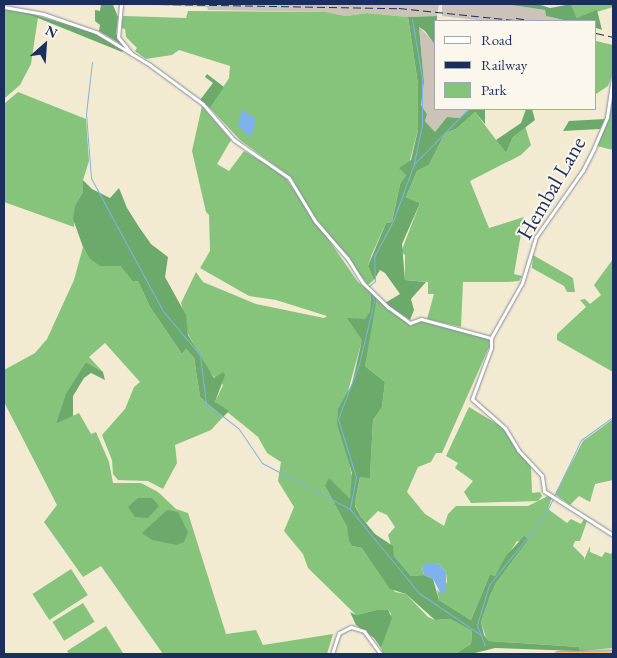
<!DOCTYPE html>
<style>
body{margin:0}
#map{position:relative;width:617px;height:658px;overflow:hidden;background:#f3ead2;font-family:"EB Garamond",serif}
div>[style]{position:absolute}
.industrial>*{inset:0;background:#cbc3b8}
.green>*{inset:0;background:#86c47c;transform-origin:0 0}
.forest>*{inset:0;background:#6caa6c}
.water>*{inset:0;background:#7fb2ec}
.stream>*{height:1px;margin:-0.5px;padding:0 0.5px;transform-origin:0.5px;border-radius:0.5px;background:#7fb2ec}
.roads{filter:drop-shadow(0 0 1px #878c98) drop-shadow(0 0 1px #878c98)}
.minor>*{height:3px;margin:-1.5px;padding:0 1.5px;transform-origin:1.5px;border-radius:1.5px;background:#fff}
.highway>*{height:5px;margin:-2.5px;padding:0 2.5px;transform-origin:2.5px;border-radius:2.5px;background:#f8bf6c}
.rail>*{height:1px;margin-top:-0.5px;transform-origin:0;background:repeating-linear-gradient(90deg,#1b2f5e 0 8px,transparent 0 12px)}
span{translate:-50% -50%;white-space:nowrap;text-align:center;line-height:1.15;-webkit-text-stroke:4px #fbf7ec;paint-order:stroke}
.street-label{font-size:22px;color:#1b2f5e}
.frame{position:absolute;inset:0;border:5px solid #1b2f5e;pointer-events:none}
.legend{position:absolute;left:434px;top:20px;width:162px;height:90px;box-sizing:border-box;background:#fbf7ec;border:1px solid #a1a7b3;margin:0;padding:6px 9px;list-style:none;font-size:15px;color:#1b2f5e}
.legend li{display:flex;align-items:center;gap:10px;height:25px}
.legend b{width:25px;border:1px solid #a1a7b3}
.north{position:absolute;left:20px;top:20px;width:50px;height:50px;-webkit-text-stroke:4px #fbf7ec;paint-order:stroke;rotate:26deg;font-size:14px;font-weight:700;line-height:20px;text-align:center;color:#1b2f5e}
.north::after{content:'';display:block;margin:auto;width:18px;height:22px;background:#1b2f5e;clip-path:polygon(50% 0,100% 100%,50% 72%,0 100%)}
</style>
<div id="map">
<div class="industrial">
<div style="clip-path:polygon(124px 4px,439px 4px,437px 16px,408px 17px,367px 13px,346px 16px,326px 12px,208px 10px,207px 7px)"></div>
<div style="clip-path:polygon(442px 4px,505px 4px,545px 10px,546px 16px,568px 21px,486px 21px,442px 16px)"></div>
<div style="clip-path:polygon(419px 27px,436px 44px,436px 109px,470px 109px,460px 118px,447px 117px,435px 132px,425px 121px,427px 114px,421px 105px,424px 82px)"></div>
</div>
<div class="green">
<div style="clip-path:polygon(571px 4px,612px 4px,613px 7px,577px 18px)"></div>
<div style="clip-path:polygon(4px 9px,18px 10px,38px 17px,31px 64px,20px 85px,5px 98px,5px 103px,18px 92px,86px 119px,89px 161px,83px 180px,83px 192px,75px 207px,74px 227px,4px 202px)"></div>
<div style="clip-path:polygon(188px 11px,326px 12px,346px 16px,367px 13px,408px 17px,418px 84px,418px 130px,406px 175px,400px 184px,392px 222px,386px 223px,372px 254px,368px 266px,374px 280px,368px 285px,312px 213px,291px 177px,240px 140px,210px 108px,229px 78px,230px 66px,179px 50px,172px 55px,146px 59px,135px 51px,137px 48px,126px 37px,125px 29px,121px 28px,123px 16px,186px 18px)"></div>
<div style="clip-path:polygon(596px 41px,613px 45px,613px 72px,608px 86px,596px 94px)"></div>
<div style="clip-path:polygon(611px 103px,613px 103px,613px 150px,597px 146px)"></div>
<div style="clip-path:polygon(202px 106px,231px 140px,217px 164px,229px 171px,244px 151px,283px 174px,358px 282px,371px 292px,370px 311px,365px 320px,371px 322px,377px 297px,411px 326px,420px 320px,489px 338px,490px 345px,442px 453px,436px 453px,431px 462px,418px 467px,407px 492px,425px 514px,444px 526px,448px 514px,456px 506px,528px 506px,550px 495px,552px 497px,548px 509px,567px 523px,571px 519px,581px 524px,584px 519px,587px 521px,580px 541px,575px 541px,573px 546px,584px 557px,584px 560px,590px 546px,590px 552px,602px 557px,605px 552px,611px 554px,613px 550px,613px 648px,580px 651px,579px 647px,487px 641px,481px 622px,490px 596px,496px 583px,526px 543px,517px 541px,495px 576px,490px 574px,471px 620px,439px 600px,437px 590px,441px 593px,447px 582px,446px 572px,438px 563px,422px 567px,424px 575px,411px 576px,394px 556px,388px 535px,395px 527px,387px 515px,378px 511px,366px 523px,361px 517px,355px 505px,356px 497px,360px 477px,370px 477px,373px 420px,382px 407px,385px 382px,365px 366px,366px 347px,361px 344px,347px 395px,348px 457px,353px 481px,350px 500px,325px 486px,347px 527px,352px 546px,362px 548px,395px 592px,406px 594px,428px 617px,435px 620px,450px 619px,472px 631px,471px 644px,455px 654px,383px 654px,381px 648px,391px 614px,388px 610px,377px 610px,356px 615px,308px 568px,303px 554px,284px 531px,294px 507px,278px 481px,281px 462px,267px 453px,258px 437px,215px 402px,223px 385px,209px 372px,188px 334px,181px 303px,196px 272px,203px 282px,256px 304px,324px 318px,327px 316px,276px 300px,249px 296px,200px 268px,210px 251px,209px 215px,206px 212px,192px 151px)"></div>
<div style="clip-path:polygon(475px 112px,506px 153px,513px 137px,525px 126px,531px 145px,521px 155px,470px 181px,489px 228px,524px 217px,514px 274px,522px 276px,519px 281px,507px 282px,463px 282px,461px 327px,427px 319px,434px 294px,428px 294px,428px 282px,405px 280px,405px 255px,401px 252px,420px 203px,406px 197px,417px 171px,429px 165px,445px 133px,456px 129px)"></div>
<div style="clip-path:polygon(83px 247px,89px 258px,120px 266px,133px 282px,138px 281px,150px 307px,182px 354px,186px 349px,194px 358px,200px 397px,223px 417px,211px 430px,175px 445px,177px 463px,163px 489px,148px 481px,118px 480px,113px 474px,112px 460px,102px 435px,125px 409px,134px 387px,140px 382px,105px 343px,89px 357px,103px 372px,86px 362px,56px 424px,79px 413px,91px 434px,96px 432px,109px 462px,113px 483px,141px 483px,158px 492px,176px 509px,188px 513px,226px 634px,256px 630px,263px 645px,333px 634px,327px 654px,163px 654px,101px 566px,83px 577px,44px 522px,57px 505px,4px 402px,4px 370px,35px 353px,47px 339px,74px 280px)"></div>
<div style="clip-path:polygon(533px 255px,573px 278px,575px 292px,567px 292px,564px 286px,532px 268px)"></div>
<div style="clip-path:polygon(613px 259px,613px 372px,557px 340px,557px 334px,586px 307px,580px 300px,585px 299px,590px 304px,601px 295px,594px 285px)"></div>
<div style="clip-path:polygon(469px 407px,502px 427px,508px 436px,531px 467px,532px 493px,540px 492px,542px 496px,538px 501px,471px 503px,464px 492px,473px 481px,455px 468px,458px 463px,446px 456px)"></div>
<div style="clip-path:polygon(613px 419px,613px 480px,595px 484px,590px 502px,579px 496px,570px 505px,555px 494px,583px 441px)"></div>
<div style="left:71px;top:569px;width:31px;height:46px;rotate:57deg"></div>
<div style="left:83px;top:603px;width:22px;height:36px;rotate:58deg"></div>
<div style="clip-path:polygon(106px 626px,123px 653px,69px 654px,67px 651px)"></div>
</div>
<div class="forest">
<div style="clip-path:polygon(101px 4px,113px 5px,118px 17px,116px 34px,126px 47px,99px 31px,100px 25px,95px 21px,95px 10px,100px 11px)"></div>
<div style="clip-path:polygon(505px 4px,538px 4px,550px 8px,571px 4px,577px 18px,597px 10px,602px 30px,596px 28px,596px 21px,568px 21px,546px 16px,545px 10px)"></div>
<div style="clip-path:polygon(18px 10px,92px 32px,123px 50px,122px 52px)"></div>
<div style="clip-path:polygon(437px 16px,436px 46px,425px 31px,419px 27px,424px 82px,421px 105px,427px 114px,425px 121px,435px 132px,447px 117px,460px 118px,470px 109px,485px 109px,485px 124px,475px 112px,456px 129px,445px 133px,429px 165px,417px 171px,406px 197px,420px 203px,402px 244px,405px 280px,426px 282px,411px 299px,414px 310px,410px 320px,385px 303px,400px 294px,385px 273px,380px 270px,374px 280px,368px 266px,386px 223px,392px 222px,400px 184px,406px 175px,399px 168px,411px 160px,418px 130px,418px 84px,408px 17px)"></div>
<div style="clip-path:polygon(207px 74px,224px 87px,210px 108px,200px 100px,213px 83px,205px 77px)"></div>
<div style="clip-path:polygon(526px 109px,532px 109px,535px 120px,513px 137px,506px 153px,496px 140px,521px 123px)"></div>
<div style="clip-path:polygon(605px 119px,600px 129px,563px 131px,569px 121px)"></div>
<div style="clip-path:polygon(83px 180px,92px 189px,110px 198px,119px 188px,127px 208px,139px 227px,151px 244px,168px 257px,165px 277px,186px 315px,188px 335px,214px 378px,223px 372px,225px 375px,215px 402px,229px 411px,223px 417px,200px 397px,194px 358px,186px 349px,182px 354px,150px 307px,138px 281px,133px 282px,120px 266px,100px 266px,89px 258px,83px 247px,73px 219px,75px 206px,83px 192px)"></div>
<div style="clip-path:polygon(371px 292px,377px 297px,365px 366px,385px 382px,382px 407px,373px 420px,370px 478px,360px 477px,356px 497px,355px 506px,361px 517px,375px 534px,393px 546px,394px 556px,411px 576px,424px 575px,433px 579px,439px 600px,471px 620px,490px 574px,495px 576px,506px 556px,524px 536px,528px 539px,526px 543px,496px 583px,490px 596px,481px 622px,484px 635px,488px 641px,579px 647px,580px 651px,495px 648px,471px 654px,455px 654px,471px 644px,472px 631px,450px 619px,435px 620px,406px 594px,390px 589px,362px 548px,352px 546px,349px 541px,347px 527px,325px 486px,329px 478px,350px 499px,352px 473px,337px 424px,338px 409px,352px 384px,362px 340px,347px 318px,365px 319px,370px 311px)"></div>
<div style="clip-path:polygon(86px 362px,103px 372px,105px 380px,91px 373px,84px 378px,73px 396px,73px 416px,56px 424px,66px 394px)"></div>
<div style="clip-path:polygon(138px 498px,152px 498px,159px 506px,148px 518px,135px 517px,128px 507px)"></div>
<div style="clip-path:polygon(167px 510px,178px 512px,188px 532px,184px 542px,177px 545px,152px 540px,142px 533px)"></div>
<div style="clip-path:polygon(377px 610px,388px 610px,392px 618px,381px 648px,374px 638px,356px 625px,350px 612px,356px 615px)"></div>
</div>
<div class="water">
<div style="clip-path:polygon(242px 110px,256px 119px,251px 138px,238px 126px)"></div>
<div style="clip-path:polygon(426px 563px,438px 563px,446px 572px,446px 592px,441px 594px,433px 579px,424px 575px,422px 567px)"></div>
</div>
<div class="stream">
<div style="left:412px;top:19px;width:60px;rotate:80.4deg"></div>
<div style="left:422px;top:78px;width:47px;rotate:90deg"></div>
<div style="left:422px;top:125px;width:39px;rotate:102deg"></div>
<div style="left:92px;top:62px;width:52px;rotate:96.6deg"></div>
<div style="left:86px;top:114px;width:64px;rotate:85.5deg"></div>
<div style="left:91px;top:178px;width:151px;rotate:61.6deg"></div>
<div style="left:163px;top:311px;width:57px;rotate:49.9deg"></div>
<div style="left:200px;top:355px;width:48px;rotate:82.9deg"></div>
<div style="left:206px;top:403px;width:42px;rotate:38.2deg"></div>
<div style="left:239px;top:429px;width:41px;rotate:55.9deg"></div>
<div style="left:262px;top:463px;width:99px;rotate:27.6deg"></div>
<div style="left:368px;top:287px;width:9px;rotate:-41deg"></div>
<div style="left:375px;top:281px;width:24px;rotate:-92deg"></div>
<div style="left:374px;top:257px;width:41px;rotate:-62.2deg"></div>
<div style="left:393px;top:221px;width:61px;rotate:-69.8deg"></div>
<div style="left:414px;top:164px;width:77px;rotate:-45.5deg"></div>
<div style="left:372px;top:294px;width:7px;rotate:74deg"></div>
<div style="left:374px;top:301px;width:65px;rotate:103.4deg"></div>
<div style="left:359px;top:364px;width:59px;rotate:110.9deg"></div>
<div style="left:338px;top:419px;width:61px;rotate:72.8deg"></div>
<div style="left:356px;top:477px;width:33px;rotate:101deg"></div>
<div style="left:350px;top:509px;width:109px;rotate:50.6deg"></div>
<div style="left:419px;top:593px;width:75px;rotate:34.1deg"></div>
<div style="left:485px;top:646px;width:22px;rotate:-111deg"></div>
<div style="left:477px;top:625px;width:42px;rotate:-73.3deg"></div>
<div style="left:489px;top:585px;width:90px;rotate:-51.3deg"></div>
<div style="left:545px;top:515px;width:83px;rotate:-64.4deg"></div>
<div style="left:581px;top:440px;width:39px;rotate:-36deg"></div>
</div>
<div class="roads">
<div class="minor">
<div style="left:121px;top:4px;width:33px;rotate:95deg"></div>
<div style="left:118px;top:37px;width:22px;rotate:51deg"></div>
<div style="left:4px;top:7px;width:40px;rotate:10deg"></div>
<div style="left:43px;top:14px;width:56px;rotate:18.8deg"></div>
<div style="left:96px;top:32px;width:63px;rotate:31.4deg"></div>
<div style="left:150px;top:65px;width:66px;rotate:36.3deg"></div>
<div style="left:203px;top:104px;width:48px;rotate:49.3deg"></div>
<div style="left:234px;top:140px;width:67px;rotate:34.6deg"></div>
<div style="left:289px;top:178px;width:50px;rotate:58.8deg"></div>
<div style="left:315px;top:221px;width:50px;rotate:49deg"></div>
<div style="left:348px;top:259px;width:28px;rotate:58deg"></div>
<div style="left:363px;top:283px;width:35px;rotate:44deg"></div>
<div style="left:388px;top:307px;width:27px;rotate:36deg"></div>
<div style="left:410px;top:323px;width:12px;rotate:-20deg"></div>
<div style="left:421px;top:319px;width:73px;rotate:15.2deg"></div>
<div style="left:491px;top:338px;width:63px;rotate:-60.6deg"></div>
<div style="left:522px;top:283px;width:48px;rotate:-73.1deg"></div>
<div style="left:536px;top:237px;width:82px;rotate:-55deg"></div>
<div style="left:583px;top:170px;width:25px;rotate:-63deg"></div>
<div style="left:594px;top:148px;width:34px;rotate:-67deg"></div>
<div style="left:607px;top:117px;width:40px;rotate:-81.5deg"></div>
<div style="left:491px;top:338px;width:10px;rotate:90deg"></div>
<div style="left:491px;top:348px;width:54px;rotate:110.4deg"></div>
<div style="left:472px;top:399px;width:44px;rotate:41.3deg"></div>
<div style="left:505px;top:428px;width:26px;rotate:59deg"></div>
<div style="left:518px;top:450px;width:35px;rotate:47deg"></div>
<div style="left:542px;top:476px;width:15px;rotate:82deg"></div>
<div style="left:544px;top:491px;width:82px;rotate:32.5deg"></div>
<div style="left:332px;top:654px;width:22px;rotate:-72deg"></div>
<div style="left:339px;top:633px;width:13px;rotate:-27deg"></div>
<div style="left:351px;top:627px;width:14px;rotate:17deg"></div>
<div style="left:364px;top:631px;width:29px;rotate:54deg"></div>
</div>
<div class="highway">
<div style="left:558px;top:654px;width:55px;rotate:-1deg"></div>
</div>
</div>
<div class="rail">
<div style="left:161px;top:4px;width:238px;rotate:1deg"></div>
<div style="left:399px;top:8px;width:125px;rotate:6deg"></div>
<div style="left:516px;top:18px;width:18px;rotate:9deg"></div>
<div style="left:596px;top:33px;width:17px;rotate:13deg"></div>
</div>
<div class="street-label">
<span style="left:551px;top:188px;rotate:-60deg">Hembal Lane</span>
</div>
<div class="frame"></div>
<ul class="legend">
<li><b style="height:6px;background:#fff"></b>Road</li>
<li><b style="height:6px;background:#1b2f5e"></b>Railway</li>
<li><b style="height:14px;background:#86c47c"></b>Park</li>
</ul>
<div class="north">N</div>
</div>
